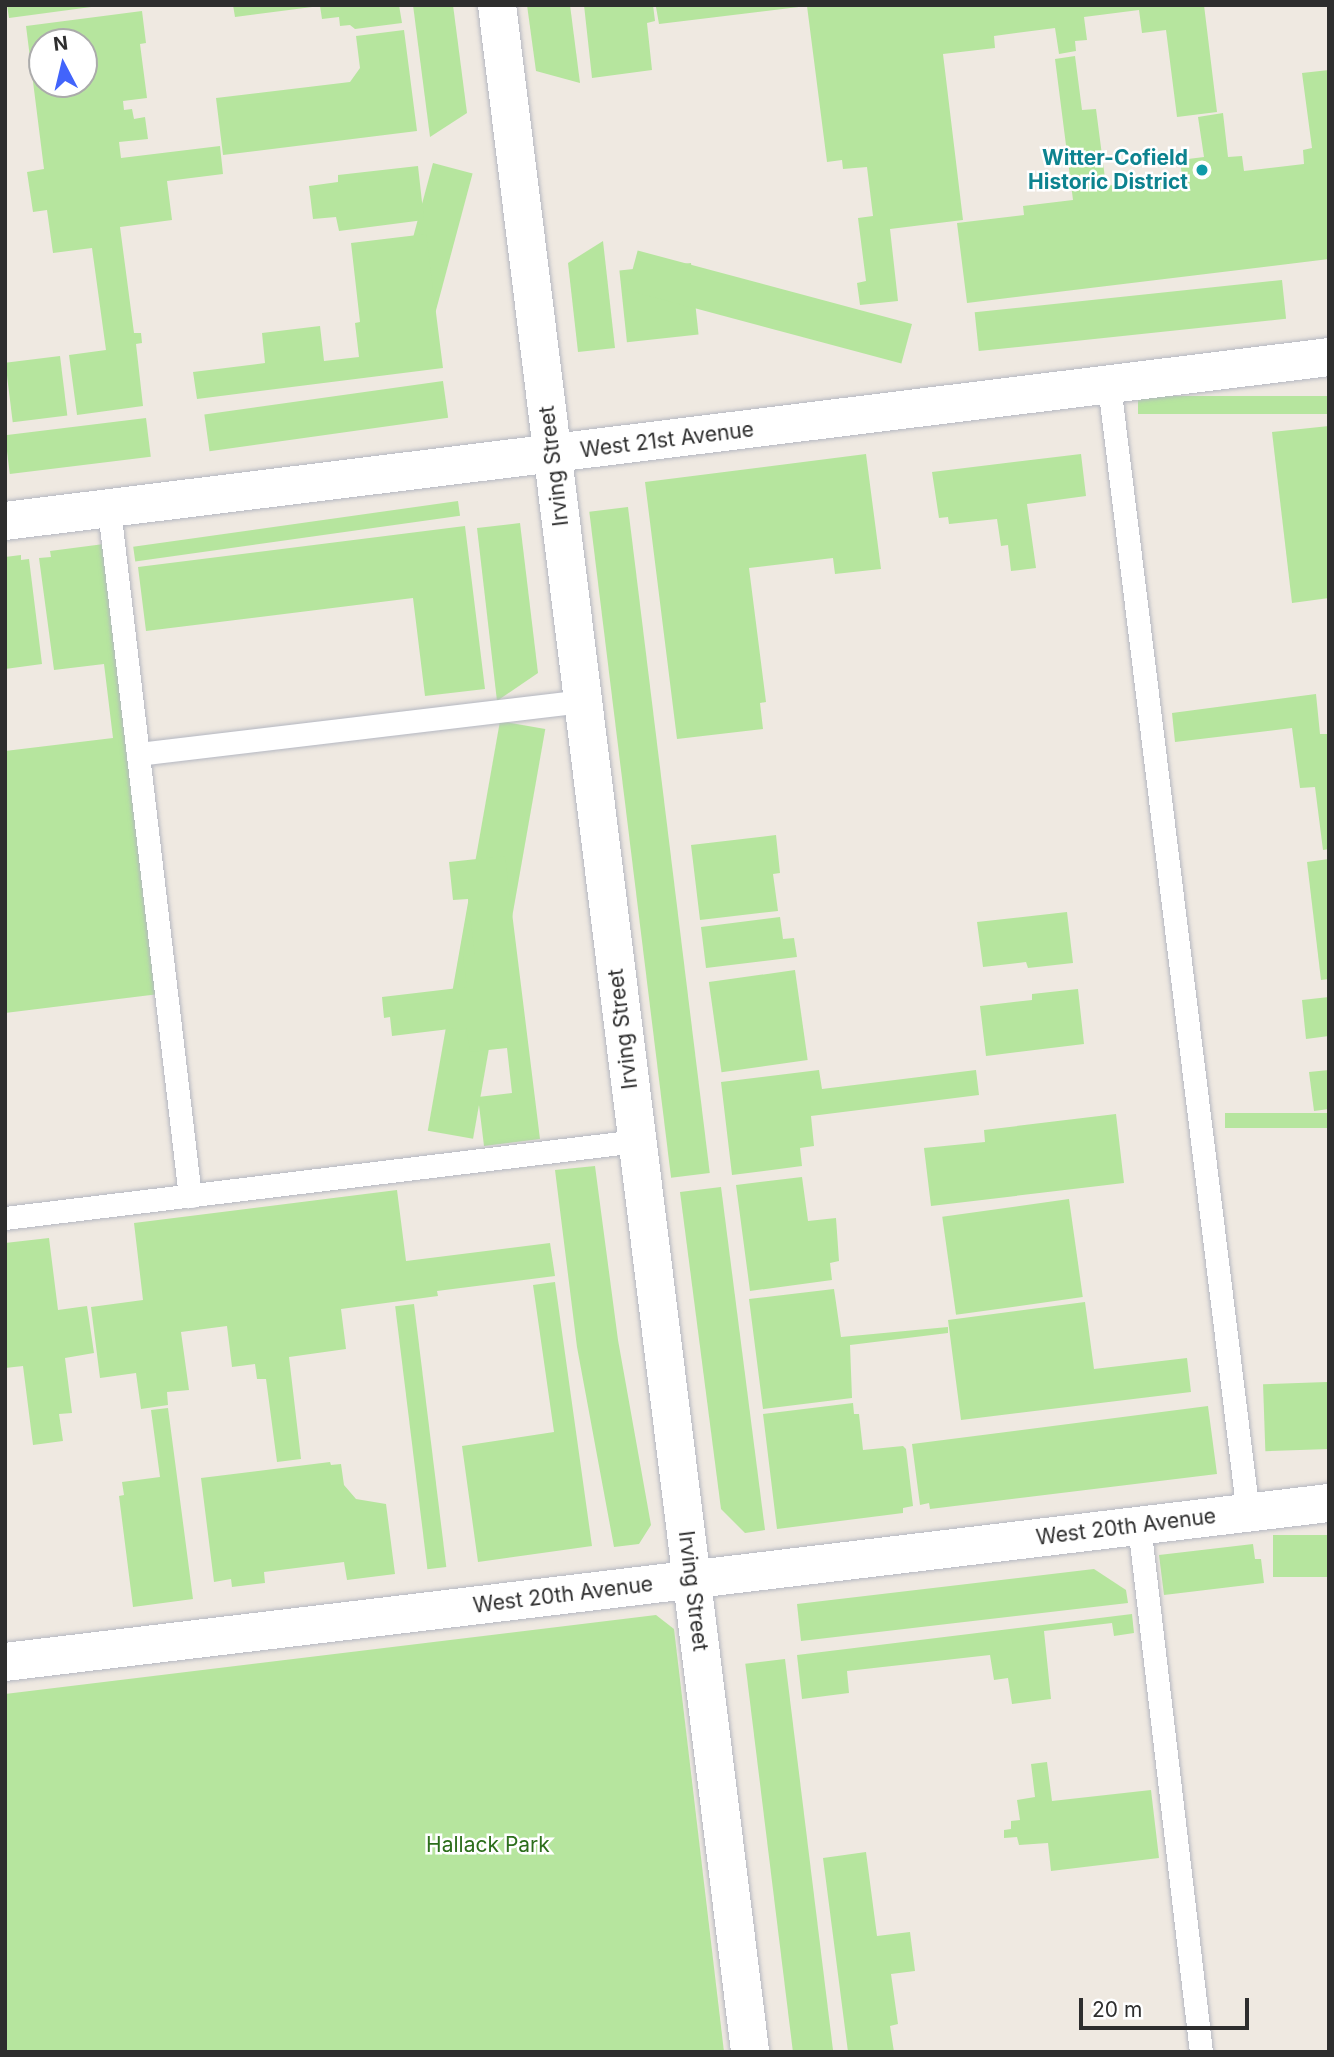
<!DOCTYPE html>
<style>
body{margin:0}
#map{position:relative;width:1334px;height:2057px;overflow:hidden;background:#efe9e1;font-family:Inter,sans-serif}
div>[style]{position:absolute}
.green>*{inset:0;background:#b6e59e;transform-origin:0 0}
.roads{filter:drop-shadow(0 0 2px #b4b7c1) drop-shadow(0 0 2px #b4b7c1)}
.service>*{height:23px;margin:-11.5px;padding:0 11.5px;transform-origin:11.5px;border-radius:11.5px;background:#fff}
.minor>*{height:38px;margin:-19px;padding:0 19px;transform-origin:19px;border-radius:19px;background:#fff}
.tertiary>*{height:38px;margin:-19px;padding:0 19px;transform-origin:19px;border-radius:19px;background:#fff}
.dots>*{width:19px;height:19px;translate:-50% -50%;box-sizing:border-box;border:4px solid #fff;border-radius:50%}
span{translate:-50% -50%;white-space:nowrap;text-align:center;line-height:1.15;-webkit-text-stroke:5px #fff;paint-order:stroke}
.culture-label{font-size:21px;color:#0d838f;font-weight:700}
.right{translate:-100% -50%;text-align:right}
.street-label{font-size:21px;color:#2e2e2e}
.park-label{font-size:21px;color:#2c6e1b}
.frame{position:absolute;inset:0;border:7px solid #2e2e2e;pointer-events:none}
.north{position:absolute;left:28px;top:28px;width:70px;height:70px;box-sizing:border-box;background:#fff;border:2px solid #ababab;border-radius:50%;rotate:353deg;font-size:19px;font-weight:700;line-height:28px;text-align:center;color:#2e2e2e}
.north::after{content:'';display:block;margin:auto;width:24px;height:32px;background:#4264fb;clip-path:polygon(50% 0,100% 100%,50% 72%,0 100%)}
.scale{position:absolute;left:1079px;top:1998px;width:170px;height:32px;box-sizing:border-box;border:4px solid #2e2e2e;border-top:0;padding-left:9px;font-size:21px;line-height:24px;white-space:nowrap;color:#2e2e2e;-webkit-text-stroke:5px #fff;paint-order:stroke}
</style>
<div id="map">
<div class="green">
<div style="clip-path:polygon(7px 5px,106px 5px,9px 18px)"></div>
<div style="clip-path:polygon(233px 5px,399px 5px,402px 23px,355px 29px,350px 25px,340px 26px,339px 17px,322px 19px,320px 6px,235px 17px)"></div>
<div style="clip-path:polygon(413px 5px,453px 5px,467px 113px,430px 137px)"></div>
<div style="clip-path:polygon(527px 5px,570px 5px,580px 83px,536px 71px)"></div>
<div style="clip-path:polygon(584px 5px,653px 5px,655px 21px,647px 23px,652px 70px,592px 78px)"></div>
<div style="clip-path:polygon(670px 5px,1204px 5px,1217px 112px,1177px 117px,1166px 30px,1142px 33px,1139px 10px,1084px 17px,1087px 40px,1075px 41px,1076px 51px,1059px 54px,1055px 28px,994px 36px,995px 48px,943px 54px,963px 220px,890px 229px,898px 301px,860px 305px,857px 283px,866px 281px,858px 218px,873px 216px,867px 167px,843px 169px,842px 160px,827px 162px,807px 6px,659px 24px,656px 7px)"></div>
<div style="clip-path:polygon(evenodd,142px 11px,146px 43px,140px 44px,147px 98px,123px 101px,124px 110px,132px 109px,134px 119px,145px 117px,148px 139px,119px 142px,121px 158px,220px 146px,223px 174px,167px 181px,172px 220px,120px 227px,134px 333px,141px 333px,142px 343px,136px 344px,143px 406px,77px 415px,69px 355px,106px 350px,92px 248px,53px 253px,47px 210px,33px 212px,27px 172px,44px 169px,26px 26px,142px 11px,42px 42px,84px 42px,84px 84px,42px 84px,42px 42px)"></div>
<div style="clip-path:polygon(404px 30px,417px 131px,223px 155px,216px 98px,350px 82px,360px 68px,356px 36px)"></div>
<div style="clip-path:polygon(1075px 56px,1082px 110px,1096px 109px,1106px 186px,1182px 176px,1180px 160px,1204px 157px,1198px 117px,1223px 113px,1228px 157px,1242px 156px,1244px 171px,1304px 164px,1303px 150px,1312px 148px,1302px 73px,1329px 70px,1329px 259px,967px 303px,957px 223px,1024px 215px,1023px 206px,1073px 200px,1055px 59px)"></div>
<div style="left:433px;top:163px;width:41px;height:203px;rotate:15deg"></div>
<div style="clip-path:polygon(418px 166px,424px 220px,339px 231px,336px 217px,313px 219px,309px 186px,338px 182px,338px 175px)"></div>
<div style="clip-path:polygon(426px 234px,443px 368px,197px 399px,193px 372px,265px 363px,262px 333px,320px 326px,324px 361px,359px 357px,355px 323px,360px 322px,351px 243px)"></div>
<div style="clip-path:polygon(603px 241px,615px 348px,578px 352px,568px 263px)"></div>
<div style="left:691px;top:263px;width:72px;height:72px;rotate:84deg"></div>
<div style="left:1282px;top:280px;width:39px;height:309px;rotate:84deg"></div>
<div style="left:912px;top:324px;width:41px;height:284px;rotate:105deg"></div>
<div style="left:60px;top:356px;width:60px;height:55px;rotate:83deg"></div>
<div style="left:443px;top:381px;width:37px;height:241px;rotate:82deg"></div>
<div style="left:1329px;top:396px;width:18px;height:191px;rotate:90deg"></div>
<div style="left:146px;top:418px;width:39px;height:142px;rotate:83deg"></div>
<div style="clip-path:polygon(1329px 426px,1329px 598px,1292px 603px,1272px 432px)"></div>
<div style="clip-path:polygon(866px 454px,881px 569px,835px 574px,833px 558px,749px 568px,766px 702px,760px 703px,763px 729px,677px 739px,645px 482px)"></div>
<div style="clip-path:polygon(1081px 454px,1086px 496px,1027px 504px,1036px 568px,1011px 571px,1008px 545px,1001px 546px,997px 519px,949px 524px,948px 517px,939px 518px,932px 472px)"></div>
<div style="left:458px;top:501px;width:15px;height:328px;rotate:82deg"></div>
<div style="left:628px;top:507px;width:671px;height:39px;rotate:83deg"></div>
<div style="clip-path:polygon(520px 523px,538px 673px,497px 701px,477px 528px)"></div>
<div style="clip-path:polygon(465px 526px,485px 689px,425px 696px,413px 598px,146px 631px,138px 567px)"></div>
<div style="clip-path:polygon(104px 544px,159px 994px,5px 1013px,5px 751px,113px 738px,104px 664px,54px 670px,39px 558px,51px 557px,50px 551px)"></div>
<div style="clip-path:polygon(21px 555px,21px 560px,29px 559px,42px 664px,5px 669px,5px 557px)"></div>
<div style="clip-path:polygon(1316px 694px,1320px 734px,1329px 734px,1329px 849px,1323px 850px,1315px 787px,1300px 788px,1292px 728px,1175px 742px,1172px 713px)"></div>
<div style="left:500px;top:721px;width:46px;height:416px;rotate:10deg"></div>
<div style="clip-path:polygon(776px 835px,780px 873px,773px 874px,778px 911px,700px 920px,691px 845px)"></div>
<div style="clip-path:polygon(505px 856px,540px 1139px,484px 1146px,478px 1097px,512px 1093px,507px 1048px,470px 1052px,466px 1027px,392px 1036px,390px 1017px,384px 1018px,382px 997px,467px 987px,463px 957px,475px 955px,468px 899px,453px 900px,449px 862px)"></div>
<div style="clip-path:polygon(1329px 859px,1329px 979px,1321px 980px,1307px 862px)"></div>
<div style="clip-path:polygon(1067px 912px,1073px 963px,1028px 968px,1026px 962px,983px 967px,977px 922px)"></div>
<div style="clip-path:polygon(780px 917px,783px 939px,794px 938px,797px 957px,706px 968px,701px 927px)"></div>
<div style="left:795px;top:970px;width:91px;height:87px;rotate:82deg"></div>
<div style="clip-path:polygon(1078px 989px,1084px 1044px,986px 1056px,980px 1006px,1032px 1000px,1032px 994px)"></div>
<div style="clip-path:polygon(1329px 997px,1329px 1036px,1306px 1039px,1302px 1000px)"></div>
<div style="clip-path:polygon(819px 1070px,822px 1089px,976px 1070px,979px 1095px,811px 1116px,814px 1146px,800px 1148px,802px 1166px,732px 1175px,721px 1082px)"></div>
<div style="clip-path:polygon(1329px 1070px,1329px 1109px,1314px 1111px,1309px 1072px)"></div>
<div style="left:1329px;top:1113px;width:15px;height:104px;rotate:90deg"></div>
<div style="clip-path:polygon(1116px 1114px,1124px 1183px,931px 1206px,924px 1148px,985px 1142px,984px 1130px)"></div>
<div style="clip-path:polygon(595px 1166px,618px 1340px,651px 1525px,639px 1544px,614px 1547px,577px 1347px,555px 1170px)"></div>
<div style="clip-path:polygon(802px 1177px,808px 1221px,836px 1218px,839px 1261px,830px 1263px,832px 1280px,750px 1291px,736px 1185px)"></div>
<div style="clip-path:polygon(721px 1187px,765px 1530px,745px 1533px,721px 1509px,680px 1192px)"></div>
<div style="clip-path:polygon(397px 1190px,406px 1261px,550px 1243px,555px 1276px,437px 1291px,438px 1296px,341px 1309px,346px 1349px,289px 1357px,301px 1459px,277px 1462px,266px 1379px,257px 1379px,255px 1364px,232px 1367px,227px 1326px,181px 1332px,189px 1390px,167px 1392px,168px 1405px,141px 1409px,136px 1373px,100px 1378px,91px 1307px,143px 1300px,134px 1223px)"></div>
<div style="left:1069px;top:1199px;width:99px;height:128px;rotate:82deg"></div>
<div style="clip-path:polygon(49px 1238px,58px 1310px,87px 1306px,94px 1353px,65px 1358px,72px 1413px,59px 1414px,63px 1441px,33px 1445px,23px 1366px,5px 1368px,5px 1243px)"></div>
<div style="clip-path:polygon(555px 1282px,592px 1546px,478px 1562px,462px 1446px,554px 1432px,533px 1285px)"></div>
<div style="clip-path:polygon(834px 1289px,841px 1337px,948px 1327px,948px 1333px,850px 1345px,852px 1398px,763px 1409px,749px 1299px)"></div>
<div style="clip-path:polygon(1085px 1302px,1094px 1369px,1187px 1358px,1191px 1392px,961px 1420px,948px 1320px)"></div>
<div style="left:414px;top:1304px;width:265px;height:19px;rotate:83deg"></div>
<div style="left:1327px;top:1382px;width:67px;height:64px;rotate:88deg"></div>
<div style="clip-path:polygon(853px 1403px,854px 1414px,859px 1414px,863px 1450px,903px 1446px,906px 1449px,913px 1506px,903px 1508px,903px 1513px,777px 1529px,763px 1414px)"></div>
<div style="clip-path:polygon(1208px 1406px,1217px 1474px,930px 1509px,929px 1503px,920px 1505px,912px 1444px)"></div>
<div style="clip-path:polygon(168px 1408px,193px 1599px,133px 1607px,119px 1496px,124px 1495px,122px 1482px,160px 1477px,151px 1410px)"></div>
<div style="clip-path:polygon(330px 1462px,331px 1465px,341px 1464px,344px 1485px,356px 1499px,386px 1504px,395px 1574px,347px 1580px,344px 1562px,264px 1572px,265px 1583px,232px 1587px,231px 1579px,214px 1582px,201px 1478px)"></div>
<div style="left:1329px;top:1535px;width:42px;height:56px;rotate:90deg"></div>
<div style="clip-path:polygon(1253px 1544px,1255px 1559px,1261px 1559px,1264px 1583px,1164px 1595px,1159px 1555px)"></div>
<div style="clip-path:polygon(1094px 1569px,1126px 1590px,1128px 1603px,801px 1641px,797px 1604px)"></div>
<div style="clip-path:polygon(1132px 1614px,1134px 1633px,1114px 1636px,1112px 1623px,1044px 1631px,1051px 1699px,1012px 1704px,1008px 1678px,994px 1680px,990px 1655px,847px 1671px,849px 1693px,802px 1699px,797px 1655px)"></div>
<div style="clip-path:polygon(656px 1615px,674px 1629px,724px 2052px,5px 2052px,5px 1694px)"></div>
<div style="left:785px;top:1659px;width:396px;height:40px;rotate:83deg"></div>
<div style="clip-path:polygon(1047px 1762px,1052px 1801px,1151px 1790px,1159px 1858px,1051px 1871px,1048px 1843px,1019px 1845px,1017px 1837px,1004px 1838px,1004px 1830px,1011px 1829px,1011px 1821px,1020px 1820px,1017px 1800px,1035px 1797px,1031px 1764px)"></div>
<div style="clip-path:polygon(866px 1852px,877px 1936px,910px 1932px,915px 1971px,891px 1974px,898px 2024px,890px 2026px,894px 2052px,848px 2052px,823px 1858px)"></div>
</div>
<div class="roads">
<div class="service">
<div style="left:1109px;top:385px;width:1137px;rotate:82.98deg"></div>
<div style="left:109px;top:509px;width:692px;rotate:83.28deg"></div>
<div style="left:138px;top:754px;width:448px;rotate:-6.8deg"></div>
<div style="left:5px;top:1218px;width:637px;rotate:-6.95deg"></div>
<div style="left:1139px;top:1525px;width:531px;rotate:83.29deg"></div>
</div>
<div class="minor">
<div style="left:5px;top:521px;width:1334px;rotate:-7.06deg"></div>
<div style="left:5px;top:1662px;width:1334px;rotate:-6.85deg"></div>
</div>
<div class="tertiary">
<div style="left:497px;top:5px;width:2063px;rotate:82.95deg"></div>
</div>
</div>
<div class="dots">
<div style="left:1202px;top:170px;background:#0f9aa8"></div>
</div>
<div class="culture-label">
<span class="right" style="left:1188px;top:170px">Witter-Cofield<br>Historic District</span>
</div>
<div class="street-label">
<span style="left:667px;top:440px;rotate:-7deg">West 21st Avenue</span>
<span style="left:554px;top:466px;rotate:-97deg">Irving Street</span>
<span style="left:623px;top:1029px;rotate:-97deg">Irving Street</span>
<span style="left:1126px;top:1527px;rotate:-7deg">West 20th Avenue</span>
<span style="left:693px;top:1591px;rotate:83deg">Irving Street</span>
<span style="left:563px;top:1595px;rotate:-7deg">West 20th Avenue</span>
</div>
<div class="park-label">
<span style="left:488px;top:1845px">Hallack Park</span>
</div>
<div class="frame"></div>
<div class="north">N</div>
<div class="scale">20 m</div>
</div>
